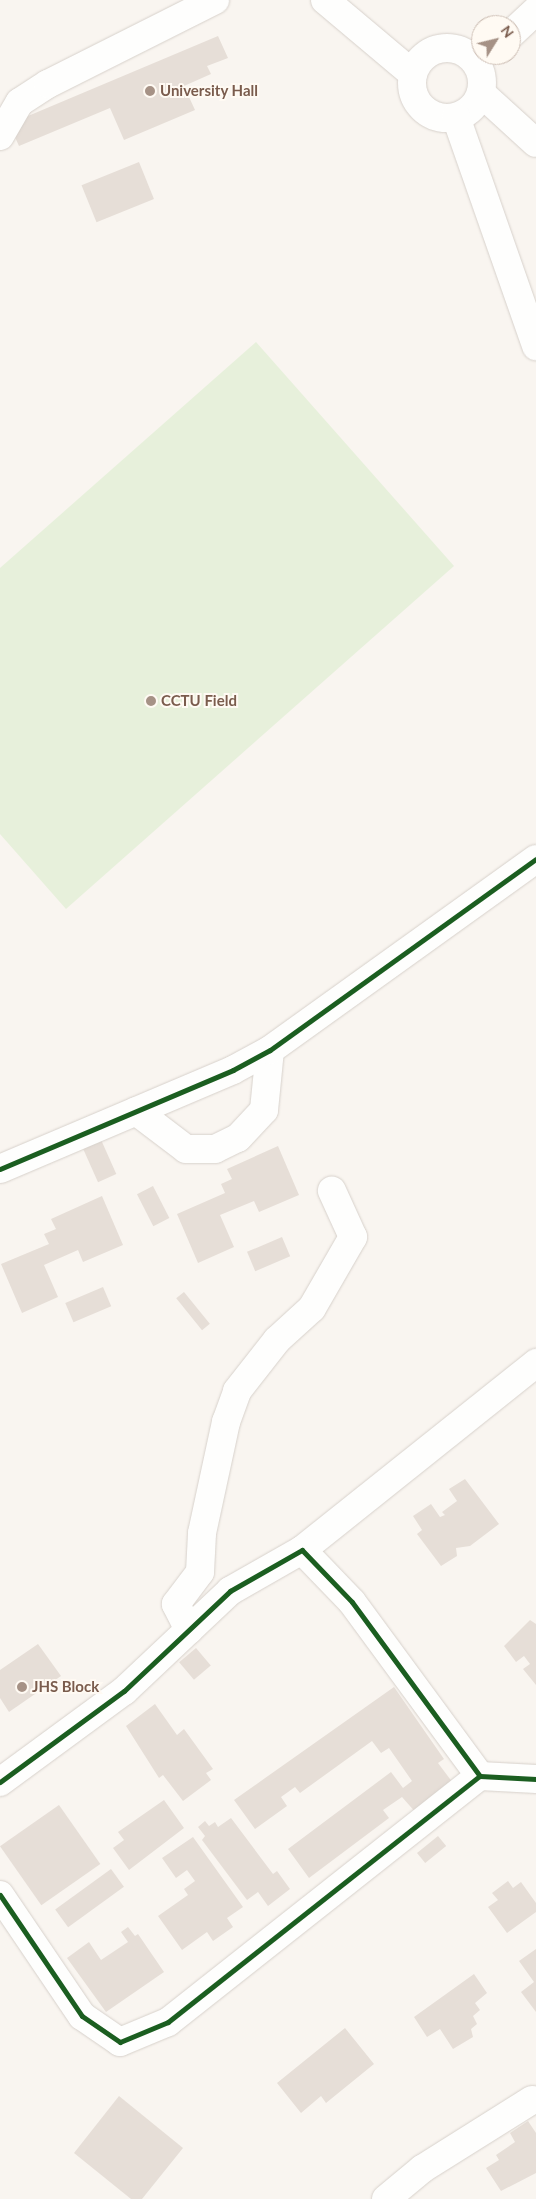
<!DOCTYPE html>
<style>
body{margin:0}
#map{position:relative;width:536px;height:2199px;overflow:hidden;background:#f9f5f0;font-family:Lato,sans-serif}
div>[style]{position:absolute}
.green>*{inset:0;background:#e7f0db}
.building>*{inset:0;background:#e6ded7;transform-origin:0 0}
.roads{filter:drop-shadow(0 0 1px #d7d1cb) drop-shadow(0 0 1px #d7d1cb)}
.minor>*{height:28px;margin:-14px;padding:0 14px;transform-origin:14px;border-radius:14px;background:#fefefd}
.minor>.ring{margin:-14px;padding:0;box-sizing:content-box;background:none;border:28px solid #fefefd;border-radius:50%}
.cycleway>*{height:5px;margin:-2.5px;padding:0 2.5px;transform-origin:2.5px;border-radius:2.5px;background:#1b5e20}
.dots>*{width:14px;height:14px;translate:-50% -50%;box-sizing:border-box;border:2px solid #fffaf3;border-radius:50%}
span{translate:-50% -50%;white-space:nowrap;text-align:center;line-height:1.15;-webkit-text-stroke:4px #fffaf3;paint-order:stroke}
.poi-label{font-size:15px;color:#7a5c4d;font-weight:700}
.left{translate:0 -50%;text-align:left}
.north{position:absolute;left:471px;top:15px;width:50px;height:50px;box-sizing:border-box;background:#fffaf3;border:1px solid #cabbb1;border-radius:50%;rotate:54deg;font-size:14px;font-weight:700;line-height:20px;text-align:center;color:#7a5c4d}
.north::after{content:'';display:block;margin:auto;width:18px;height:22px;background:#a69286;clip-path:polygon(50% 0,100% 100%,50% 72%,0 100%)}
</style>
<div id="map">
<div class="green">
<div style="clip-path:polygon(256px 342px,454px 566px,66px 909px,0 834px,0 568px)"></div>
</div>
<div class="building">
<div style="clip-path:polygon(218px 36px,228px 58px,207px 66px,211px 74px,184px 86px,195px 110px,124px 140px,110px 108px,19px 146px,9px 124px)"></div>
<div style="left:139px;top:162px;width:40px;height:62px;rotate:68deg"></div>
<div style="left:98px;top:1133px;width:45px;height:20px;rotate:66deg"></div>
<div style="clip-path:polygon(278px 1146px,299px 1195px,259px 1212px,254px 1201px,220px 1215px,234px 1247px,198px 1263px,177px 1214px,225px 1193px,221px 1184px,232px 1179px,227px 1169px)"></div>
<div style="left:153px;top:1186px;width:36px;height:18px;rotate:63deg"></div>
<div style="clip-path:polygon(102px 1196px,123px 1245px,83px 1262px,78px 1250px,44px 1265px,58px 1297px,22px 1313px,1px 1264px,49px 1244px,44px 1234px,56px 1229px,51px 1219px)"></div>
<div style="left:282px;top:1237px;width:21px;height:38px;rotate:67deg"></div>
<div style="left:103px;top:1287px;width:21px;height:41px;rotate:67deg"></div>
<div style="left:184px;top:1292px;width:41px;height:10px;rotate:51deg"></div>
<div style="clip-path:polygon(465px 1479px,499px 1524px,470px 1546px,456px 1548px,457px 1556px,441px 1566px,417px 1534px,422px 1530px,413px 1516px,431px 1504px,440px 1517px,445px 1515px,442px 1512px,457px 1501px,449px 1489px)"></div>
<div style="clip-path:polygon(530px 1620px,536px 1624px,536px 1685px,523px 1669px,530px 1664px,524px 1656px,516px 1662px,504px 1646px)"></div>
<div style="clip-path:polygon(38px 1644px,61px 1676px,9px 1712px,0 1698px,0 1670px)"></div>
<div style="left:196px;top:1648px;width:23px;height:22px;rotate:50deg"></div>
<div style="clip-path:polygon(394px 1687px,444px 1759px,438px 1763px,456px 1787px,417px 1814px,402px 1797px,383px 1810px,389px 1818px,309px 1878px,288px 1849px,391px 1772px,403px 1788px,412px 1781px,389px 1748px,381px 1753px,372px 1741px,300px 1793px,295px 1787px,281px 1797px,287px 1806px,255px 1829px,234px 1800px)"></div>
<div style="clip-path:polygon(155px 1704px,177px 1735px,184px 1729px,213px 1769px,206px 1773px,211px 1780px,183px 1801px,163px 1775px,159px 1778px,126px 1726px)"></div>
<div style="clip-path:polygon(164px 1800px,184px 1828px,129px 1870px,113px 1848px,124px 1840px,118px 1832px)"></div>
<div style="left:59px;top:1805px;width:72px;height:72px;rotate:55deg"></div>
<div style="clip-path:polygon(231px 1818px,273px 1874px,277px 1871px,290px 1889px,268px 1906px,258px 1892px,247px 1900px,202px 1840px,205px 1836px,198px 1827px,205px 1821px,209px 1826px,215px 1822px,218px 1827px)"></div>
<div style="left:438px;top:1836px;width:13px;height:27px;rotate:51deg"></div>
<div style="clip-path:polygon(193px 1837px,243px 1907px,227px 1918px,233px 1927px,213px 1941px,207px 1932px,182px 1950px,158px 1916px,188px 1895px,184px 1889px,195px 1881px,187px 1870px,176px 1878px,162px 1858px)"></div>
<div style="left:111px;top:1869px;width:22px;height:69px;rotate:54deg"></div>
<div style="clip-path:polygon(508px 1881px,513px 1888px,521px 1882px,536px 1903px,536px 1912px,507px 1933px,488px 1907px,498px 1900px,492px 1893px)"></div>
<div style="clip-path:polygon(128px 1927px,135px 1936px,138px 1934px,164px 1972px,106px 2012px,67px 1958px,89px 1942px,101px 1960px,128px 1942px,121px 1932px)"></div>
<div style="clip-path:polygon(536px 1949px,536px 2012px,521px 1992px,534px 1982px,519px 1961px)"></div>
<div style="clip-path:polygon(474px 1974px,487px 1993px,475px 2003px,480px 2010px,473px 2016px,477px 2024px,471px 2029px,473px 2037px,453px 2049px,440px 2029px,427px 2037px,414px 2017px)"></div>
<div style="clip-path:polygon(345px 2028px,374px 2064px,326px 2103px,321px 2096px,301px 2113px,277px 2083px)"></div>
<div style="clip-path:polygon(119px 2096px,183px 2148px,142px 2199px,131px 2199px,74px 2153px)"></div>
<div style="clip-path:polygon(528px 2121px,536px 2133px,536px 2173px,501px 2191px,486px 2168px,499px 2160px,496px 2155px,515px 2142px,510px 2133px)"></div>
</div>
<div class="roads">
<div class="minor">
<div style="left:325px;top:0;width:115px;rotate:40.1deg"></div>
<div style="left:511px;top:34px;width:34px;rotate:-43deg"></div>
<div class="ring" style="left:412px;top:48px;width:42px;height:42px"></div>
<div style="left:481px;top:93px;width:74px;rotate:42.3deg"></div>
<div style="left:456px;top:117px;width:243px;rotate:70.7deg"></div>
<div style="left:0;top:136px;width:39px;rotate:-60deg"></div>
<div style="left:20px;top:102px;width:33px;rotate:-33deg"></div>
<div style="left:48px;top:84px;width:187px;rotate:-26.7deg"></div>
<div style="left:136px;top:1111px;width:63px;rotate:37.2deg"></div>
<div style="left:186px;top:1149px;width:29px"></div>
<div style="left:215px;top:1149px;width:25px;rotate:-26deg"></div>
<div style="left:238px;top:1138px;width:38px;rotate:-47deg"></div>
<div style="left:264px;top:1110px;width:60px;rotate:-84.3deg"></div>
<div style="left:0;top:1169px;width:253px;rotate:-23deg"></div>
<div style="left:233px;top:1070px;width:42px;rotate:-28.4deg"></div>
<div style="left:270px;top:1050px;width:327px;rotate:-35.7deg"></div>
<div style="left:302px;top:1550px;width:300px;rotate:-38.6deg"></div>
<div style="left:189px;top:1630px;width:29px;rotate:-117deg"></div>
<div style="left:176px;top:1604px;width:40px;rotate:-53deg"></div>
<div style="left:200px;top:1572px;width:39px;rotate:-87deg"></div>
<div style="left:202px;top:1533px;width:114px;rotate:-77.8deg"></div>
<div style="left:226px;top:1422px;width:33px;rotate:-70deg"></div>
<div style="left:237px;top:1391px;width:65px;rotate:-51.9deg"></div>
<div style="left:277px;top:1340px;width:47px;rotate:-42.4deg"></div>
<div style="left:312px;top:1308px;width:82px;rotate:-60deg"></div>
<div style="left:353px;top:1237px;width:51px;rotate:-114.5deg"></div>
<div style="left:0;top:1782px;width:154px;rotate:-36.3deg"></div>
<div style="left:124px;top:1691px;width:146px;rotate:-43.3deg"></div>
<div style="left:230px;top:1591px;width:83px;rotate:-29.7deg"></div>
<div style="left:302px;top:1550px;width:72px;rotate:46.1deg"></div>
<div style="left:352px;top:1602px;width:216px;rotate:53.7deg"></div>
<div style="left:480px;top:1776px;width:56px;rotate:3.1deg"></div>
<div style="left:0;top:1895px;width:146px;rotate:55.9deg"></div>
<div style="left:82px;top:2016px;width:46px;rotate:34.4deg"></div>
<div style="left:120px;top:2042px;width:52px;rotate:-22.6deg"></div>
<div style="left:168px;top:2022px;width:397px;rotate:-38.3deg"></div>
<div style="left:386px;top:2199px;width:47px;rotate:-39.8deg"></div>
<div style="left:422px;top:2169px;width:130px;rotate:-32.1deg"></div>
</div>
</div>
<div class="cycleway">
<div style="left:0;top:1169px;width:253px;rotate:-23deg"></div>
<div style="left:233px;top:1070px;width:42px;rotate:-28.4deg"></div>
<div style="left:270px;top:1050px;width:327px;rotate:-35.7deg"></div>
<div style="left:0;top:1782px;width:154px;rotate:-36.3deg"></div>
<div style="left:124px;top:1691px;width:146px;rotate:-43.3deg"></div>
<div style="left:230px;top:1591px;width:83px;rotate:-29.7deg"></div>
<div style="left:302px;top:1550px;width:72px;rotate:46.1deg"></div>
<div style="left:352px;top:1602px;width:216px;rotate:53.7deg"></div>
<div style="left:480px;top:1776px;width:56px;rotate:3.1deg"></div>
<div style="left:0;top:1895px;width:146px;rotate:55.9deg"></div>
<div style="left:82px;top:2016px;width:46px;rotate:34.4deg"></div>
<div style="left:120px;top:2042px;width:52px;rotate:-22.6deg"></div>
<div style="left:168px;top:2022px;width:397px;rotate:-38.3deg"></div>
</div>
<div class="dots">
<div style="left:150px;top:91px;background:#a69286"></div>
<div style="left:151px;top:701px;background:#a69286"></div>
<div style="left:22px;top:1687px;background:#a69286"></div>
</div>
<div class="poi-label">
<span class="left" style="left:160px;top:91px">University Hall</span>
<span class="left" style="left:161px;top:701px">CCTU Field</span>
<span class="left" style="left:32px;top:1687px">JHS Block</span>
</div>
<div class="north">N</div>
</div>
